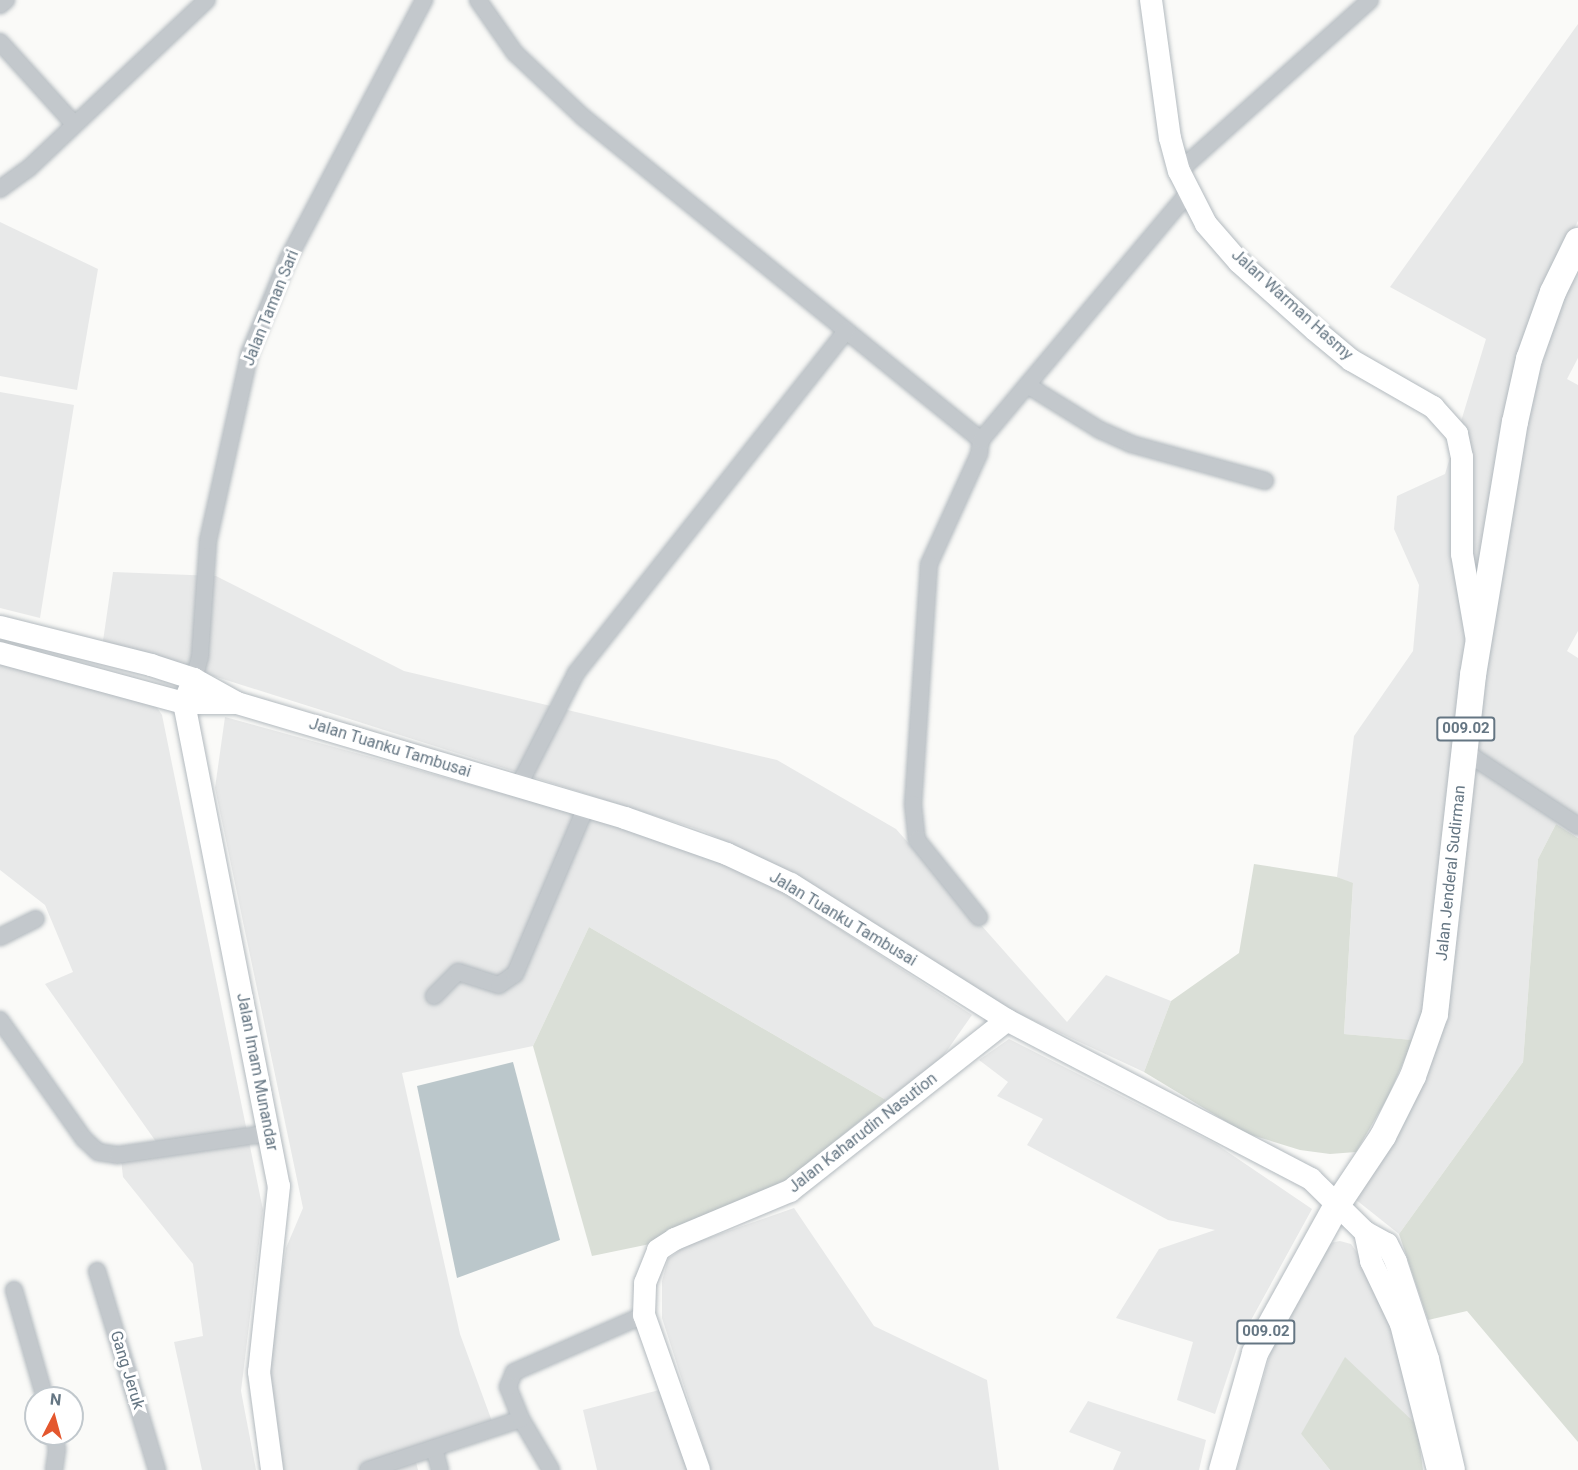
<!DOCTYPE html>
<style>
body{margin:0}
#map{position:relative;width:1578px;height:1470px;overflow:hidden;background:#fafaf8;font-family:Roboto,sans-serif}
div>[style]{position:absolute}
.built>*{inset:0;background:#e8e9e9}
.green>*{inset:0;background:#dadfd7}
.water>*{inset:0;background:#bbc7cb}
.roads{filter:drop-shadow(0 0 2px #b3babf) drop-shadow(0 0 2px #b3babf)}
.street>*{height:16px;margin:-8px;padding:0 8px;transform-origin:8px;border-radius:8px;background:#c3c8cc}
.secondary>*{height:22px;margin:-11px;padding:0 11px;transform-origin:11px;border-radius:11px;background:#fff}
.primary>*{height:26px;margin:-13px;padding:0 13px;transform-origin:13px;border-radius:13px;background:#fff}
span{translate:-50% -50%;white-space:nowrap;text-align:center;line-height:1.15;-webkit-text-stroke:6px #fff;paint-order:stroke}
.shield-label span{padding:2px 4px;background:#fff;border:2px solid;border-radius:4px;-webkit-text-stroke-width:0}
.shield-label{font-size:15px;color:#657683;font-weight:700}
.street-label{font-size:16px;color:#657683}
.north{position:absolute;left:24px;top:1386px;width:60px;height:60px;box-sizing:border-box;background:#fff;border:2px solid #c1c8cd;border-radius:50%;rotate:6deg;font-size:16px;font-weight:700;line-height:24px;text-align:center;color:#657683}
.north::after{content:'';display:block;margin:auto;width:21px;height:27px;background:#e4572e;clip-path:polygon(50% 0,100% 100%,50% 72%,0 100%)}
</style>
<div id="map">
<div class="built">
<div style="clip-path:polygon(1578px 24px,1578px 221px,1532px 314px,1499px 434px,1426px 1012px,1413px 1040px,1344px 1034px,1353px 884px,1337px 877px,1354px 736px,1413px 651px,1419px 585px,1394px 529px,1397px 496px,1445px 474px,1486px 339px,1390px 287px)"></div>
<div style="clip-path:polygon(0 222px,98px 269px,77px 390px,0 376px)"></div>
<div style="clip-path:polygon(1578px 269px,1578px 358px,1567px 379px,1578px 385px,1578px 631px,1567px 651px,1578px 658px,1578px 838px,1556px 824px,1538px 859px,1523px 1062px,1399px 1234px,1355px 1199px,1446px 1017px,1469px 762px,1530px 403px,1563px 296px)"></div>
<div style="clip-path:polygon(0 392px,74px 405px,40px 618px,0 608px)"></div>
<div style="clip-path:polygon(113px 572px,216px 576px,404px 671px,777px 760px,896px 829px,1067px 1022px,1106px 975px,1171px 1001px,1144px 1072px,1013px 1011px,790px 872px,703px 831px,103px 641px)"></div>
<div style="clip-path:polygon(0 664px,156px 706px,162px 715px,263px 1210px,241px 1391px,256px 1470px,202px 1470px,174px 1342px,203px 1336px,193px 1264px,123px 1177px,120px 1150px,159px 1146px,45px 984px,73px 972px,45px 905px,0 870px)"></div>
<div style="clip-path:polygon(225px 717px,625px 827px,711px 857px,780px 890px,972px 1015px,941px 1059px,886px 1100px,589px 927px,533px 1046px,402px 1073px,460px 1334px,497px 1435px,416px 1462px,418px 1470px,284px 1470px,268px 1390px,269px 1362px,286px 1248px,303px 1208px,215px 788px)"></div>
<div style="clip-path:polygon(1009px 1039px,1216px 1144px,1312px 1209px,1239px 1342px,1215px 1414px,1177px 1400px,1193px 1342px,1116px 1318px,1159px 1249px,1215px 1230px,1168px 1220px,1027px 1145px,1043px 1119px,997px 1096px,1008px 1082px,979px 1060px)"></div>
<div style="clip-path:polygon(794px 1208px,874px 1326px,987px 1380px,999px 1470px,711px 1470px,662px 1318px,662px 1281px,668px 1259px,685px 1246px)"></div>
<div style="clip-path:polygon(1340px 1241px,1351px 1244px,1371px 1273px,1390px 1320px,1417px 1425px,1301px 1434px,1330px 1470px,1237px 1470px,1275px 1337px,1330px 1243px)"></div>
<div style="clip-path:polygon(663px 1389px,689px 1470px,597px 1470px,583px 1410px)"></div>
<div style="clip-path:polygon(1088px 1401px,1206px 1440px,1199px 1470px,1113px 1470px,1121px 1452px,1069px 1432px)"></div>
</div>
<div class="green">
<div style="clip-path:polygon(1556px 824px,1578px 838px,1578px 1442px,1467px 1311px,1428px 1320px,1399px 1234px,1523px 1062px,1538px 859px)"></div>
<div style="clip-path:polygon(1254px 864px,1337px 877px,1353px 883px,1344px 1034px,1413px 1040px,1388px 1097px,1356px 1152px,1330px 1154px,1300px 1150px,1245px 1133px,1144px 1072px,1171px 1001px,1239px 953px)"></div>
<div style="clip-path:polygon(589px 927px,886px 1100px,788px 1179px,650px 1244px,592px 1256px,533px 1046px)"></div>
<div style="clip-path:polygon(1345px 1357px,1417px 1425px,1423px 1470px,1330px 1470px,1301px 1434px)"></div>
</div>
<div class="water">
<div style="clip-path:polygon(513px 1062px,560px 1240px,457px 1278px,417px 1086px)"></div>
</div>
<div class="roads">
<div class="street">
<div style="left:478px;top:0;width:65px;rotate:55.1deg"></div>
<div style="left:515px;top:53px;width:93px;rotate:43.3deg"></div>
<div style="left:583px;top:117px;width:513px;rotate:39.06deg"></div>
<div style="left:981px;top:440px;width:14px;rotate:98deg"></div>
<div style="left:979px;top:454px;width:121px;rotate:114.4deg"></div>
<div style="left:929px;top:564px;width:241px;rotate:93.8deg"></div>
<div style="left:913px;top:804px;width:36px;rotate:84deg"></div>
<div style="left:917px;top:840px;width:99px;rotate:51.2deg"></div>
<div style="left:0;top:5px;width:8px;rotate:-40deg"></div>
<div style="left:0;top:42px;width:110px;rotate:47.9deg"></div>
<div style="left:1179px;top:171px;width:256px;rotate:-41.8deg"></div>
<div style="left:0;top:189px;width:34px;rotate:-36deg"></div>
<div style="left:28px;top:169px;width:246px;rotate:-43.4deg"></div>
<div style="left:1027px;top:385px;width:86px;rotate:31.7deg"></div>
<div style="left:1100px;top:430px;width:34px;rotate:24deg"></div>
<div style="left:1131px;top:444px;width:139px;rotate:15.4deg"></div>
<div style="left:981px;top:440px;width:322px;rotate:-50deg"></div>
<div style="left:194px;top:679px;width:24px;rotate:-75deg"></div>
<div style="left:200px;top:656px;width:115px;rotate:-86deg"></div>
<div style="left:208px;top:541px;width:194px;rotate:-77.5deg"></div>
<div style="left:250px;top:352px;width:100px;rotate:-67.8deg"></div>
<div style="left:288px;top:259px;width:293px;rotate:-62.3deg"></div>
<div style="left:1464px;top:751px;width:136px;rotate:33.3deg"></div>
<div style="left:518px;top:787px;width:128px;rotate:-63deg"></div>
<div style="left:576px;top:673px;width:436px;rotate:-51.7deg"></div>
<div style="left:0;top:937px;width:40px;rotate:-26.6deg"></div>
<div style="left:434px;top:996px;width:34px;rotate:-45deg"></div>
<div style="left:458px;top:972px;width:43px;rotate:17.6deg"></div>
<div style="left:499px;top:985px;width:19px;rotate:-35deg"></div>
<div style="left:515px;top:974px;width:181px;rotate:-67deg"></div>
<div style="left:0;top:1020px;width:146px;rotate:54.8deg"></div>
<div style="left:84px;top:1139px;width:19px;rotate:43deg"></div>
<div style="left:98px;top:1152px;width:20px;rotate:9deg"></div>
<div style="left:118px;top:1155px;width:154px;rotate:-8.2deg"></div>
<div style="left:97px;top:1271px;width:208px;rotate:73.2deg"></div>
<div style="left:14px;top:1290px;width:112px;rotate:74deg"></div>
<div style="left:521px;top:1419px;width:59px;rotate:59.5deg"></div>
<div style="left:54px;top:1434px;width:15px;rotate:79deg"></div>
<div style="left:57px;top:1449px;width:21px;rotate:98deg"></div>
<div style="left:434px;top:1448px;width:23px;rotate:75deg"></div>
<div style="left:368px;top:1470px;width:161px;rotate:-18.4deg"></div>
<div style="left:521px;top:1419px;width:35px;rotate:-112deg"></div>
<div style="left:508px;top:1387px;width:16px;rotate:-68deg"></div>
<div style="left:514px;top:1372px;width:142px;rotate:-23.7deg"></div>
</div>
<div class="secondary">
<div style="left:1151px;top:0;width:139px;rotate:82.2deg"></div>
<div style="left:1170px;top:138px;width:34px;rotate:75deg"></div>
<div style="left:1179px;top:171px;width:59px;rotate:63deg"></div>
<div style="left:1206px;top:224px;width:50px;rotate:49deg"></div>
<div style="left:1239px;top:262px;width:102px;rotate:41.8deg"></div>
<div style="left:1315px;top:330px;width:47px;rotate:39.8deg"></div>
<div style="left:1351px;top:360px;width:95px;rotate:29.8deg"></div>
<div style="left:1433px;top:407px;width:36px;rotate:48deg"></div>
<div style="left:1457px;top:434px;width:24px;rotate:78deg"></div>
<div style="left:1462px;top:457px;width:97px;rotate:90deg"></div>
<div style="left:1462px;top:554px;width:88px;rotate:80.2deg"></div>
<div style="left:0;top:627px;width:156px;rotate:14.1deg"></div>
<div style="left:151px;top:665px;width:45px;rotate:18deg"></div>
<div style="left:194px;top:679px;width:49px;rotate:29.2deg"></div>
<div style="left:237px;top:703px;width:405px;rotate:16.5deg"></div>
<div style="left:625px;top:818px;width:108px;rotate:19.4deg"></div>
<div style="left:727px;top:854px;width:71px;rotate:25.1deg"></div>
<div style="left:791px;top:884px;width:255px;rotate:32.2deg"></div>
<div style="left:1007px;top:1020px;width:343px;rotate:27.6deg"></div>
<div style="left:1311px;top:1179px;width:76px;rotate:44.5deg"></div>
<div style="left:1365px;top:1232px;width:25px;rotate:29deg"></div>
<div style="left:1387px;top:1244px;width:20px;rotate:63deg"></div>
<div style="left:1396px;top:1262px;width:102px;rotate:71.7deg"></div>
<div style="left:1428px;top:1359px;width:114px;rotate:76.8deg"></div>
<div style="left:0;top:653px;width:191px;rotate:15.2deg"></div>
<div style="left:184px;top:703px;width:52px"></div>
<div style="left:194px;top:679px;width:26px;rotate:113deg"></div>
<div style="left:184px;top:703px;width:492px;rotate:78.9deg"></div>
<div style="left:279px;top:1186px;width:187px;rotate:96.1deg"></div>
<div style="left:259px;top:1372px;width:99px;rotate:82.4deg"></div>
<div style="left:1365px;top:1232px;width:30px;rotate:78deg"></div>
<div style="left:1371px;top:1261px;width:70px;rotate:64.5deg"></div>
<div style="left:1401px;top:1324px;width:151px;rotate:75.8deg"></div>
<div style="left:699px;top:1470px;width:164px;rotate:-109.5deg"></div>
<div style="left:644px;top:1315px;width:32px;rotate:-88deg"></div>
<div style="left:645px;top:1283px;width:35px;rotate:-68deg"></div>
<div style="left:658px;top:1250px;width:20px;rotate:-33deg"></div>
<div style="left:675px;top:1239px;width:125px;rotate:-22.7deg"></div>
<div style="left:790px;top:1191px;width:276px;rotate:-38.2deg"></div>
</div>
<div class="primary">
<div style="left:1222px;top:1470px;width:122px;rotate:-74.2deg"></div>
<div style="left:1255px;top:1353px;width:169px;rotate:-61deg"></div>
<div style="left:1337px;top:1205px;width:83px;rotate:-56.3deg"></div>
<div style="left:1383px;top:1136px;width:67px;rotate:-63.4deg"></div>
<div style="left:1413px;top:1076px;width:66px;rotate:-70.5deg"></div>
<div style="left:1435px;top:1014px;width:341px;rotate:-83.6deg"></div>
<div style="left:1473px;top:675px;width:256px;rotate:-80.6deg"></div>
<div style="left:1515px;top:422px;width:65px;rotate:-77.5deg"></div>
<div style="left:1529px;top:359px;width:71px;rotate:-70.3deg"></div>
<div style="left:1553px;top:292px;width:57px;rotate:-63.9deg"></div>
</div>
</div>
<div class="shield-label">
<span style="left:1466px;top:729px">009.02</span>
<span style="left:1266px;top:1332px">009.02</span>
</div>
<div class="street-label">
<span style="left:1292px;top:305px;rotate:42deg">Jalan Warman Hasmy</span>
<span style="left:271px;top:308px;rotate:-68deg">Jalan Taman Sari</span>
<span style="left:390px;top:748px;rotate:17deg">Jalan Tuanku Tambusai</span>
<span style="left:1451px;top:873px;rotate:-84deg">Jalan Jenderal Sudirman</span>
<span style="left:843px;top:919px;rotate:31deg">Jalan Tuanku Tambusai</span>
<span style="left:257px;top:1072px;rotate:79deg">Jalan Imam Munandar</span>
<span style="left:863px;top:1133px;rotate:-38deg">Jalan Kaharudin Nasution</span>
<span style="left:127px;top:1370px;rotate:73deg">Gang Jeruk</span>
</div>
<div class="north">N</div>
</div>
